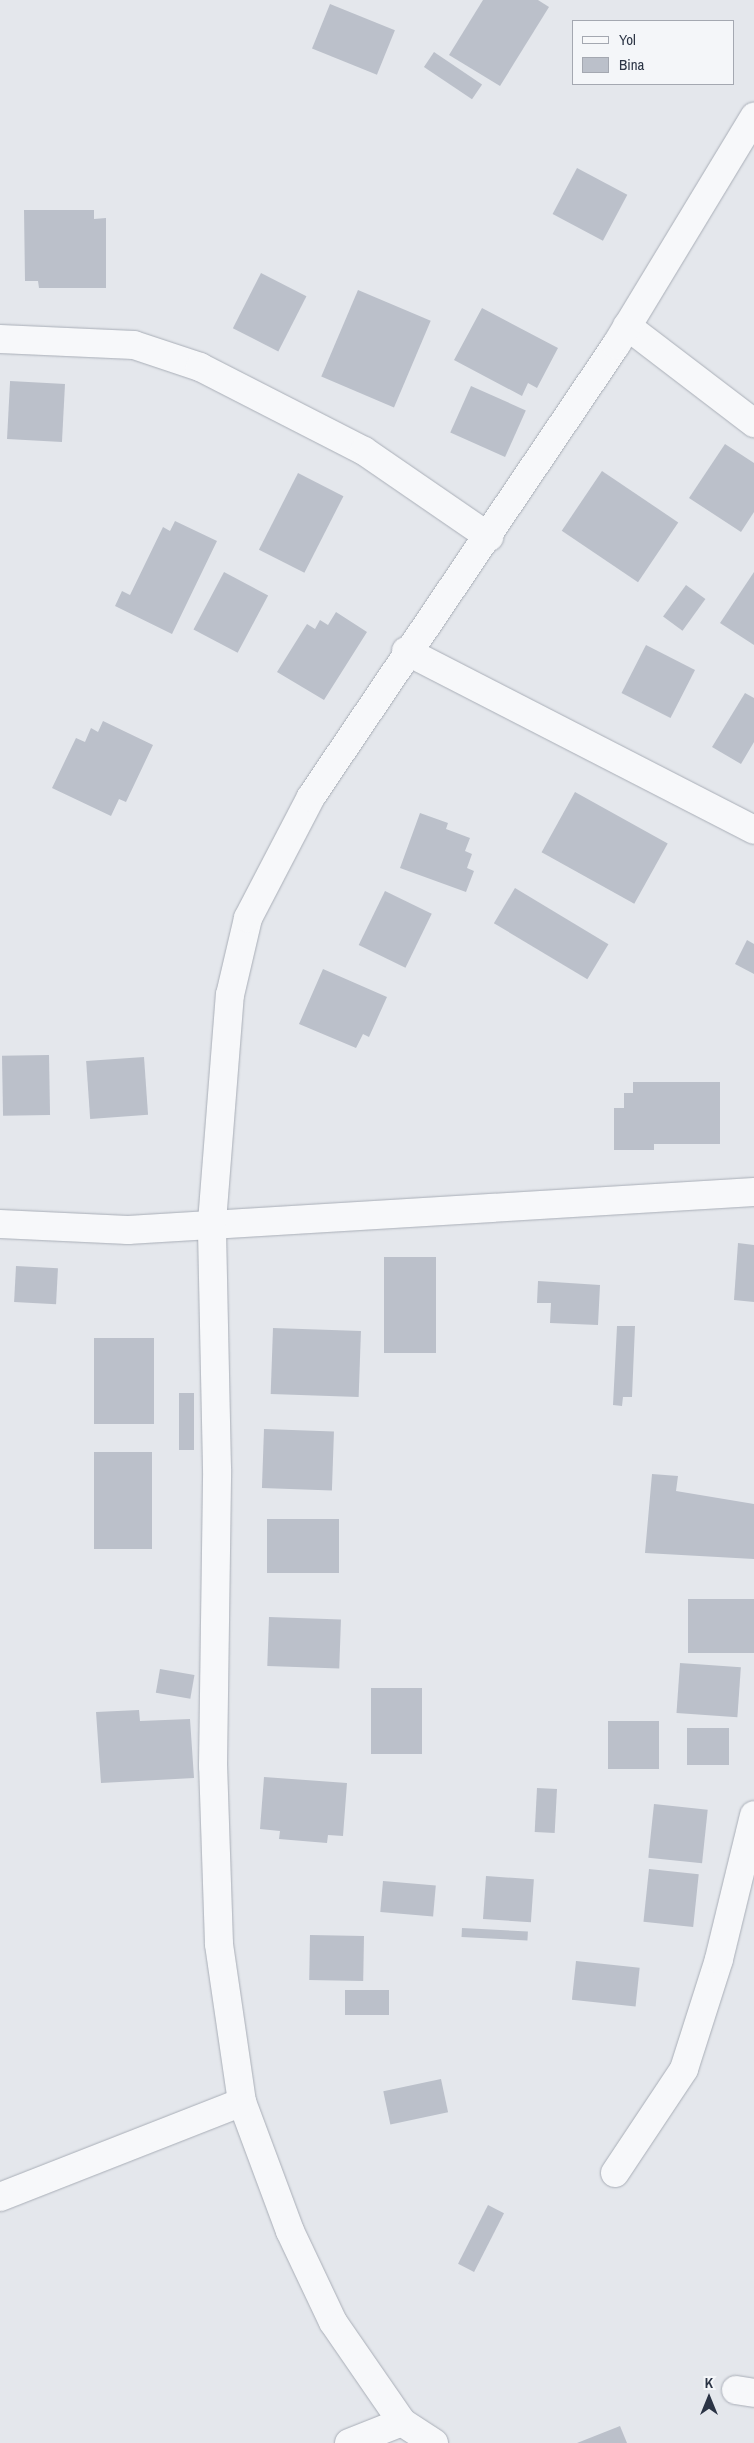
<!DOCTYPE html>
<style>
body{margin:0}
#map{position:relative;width:754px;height:2443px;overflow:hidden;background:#e4e7ec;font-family:"Archivo Narrow",sans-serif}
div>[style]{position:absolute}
.building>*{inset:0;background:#bbc0ca;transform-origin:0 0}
.roads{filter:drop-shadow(0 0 1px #a9aeb7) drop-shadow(0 0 1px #a9aeb7)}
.minor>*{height:28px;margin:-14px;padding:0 14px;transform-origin:14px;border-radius:14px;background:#f7f8fa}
span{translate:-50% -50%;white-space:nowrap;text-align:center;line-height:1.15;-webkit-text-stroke:5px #f4f6f9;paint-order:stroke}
.legend{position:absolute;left:572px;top:20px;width:162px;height:65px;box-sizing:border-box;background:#f4f6f9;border:1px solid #a4a8b1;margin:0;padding:6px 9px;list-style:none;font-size:15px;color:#2b3445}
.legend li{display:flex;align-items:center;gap:10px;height:25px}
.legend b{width:25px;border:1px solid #a4a8b1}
.north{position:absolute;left:684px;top:2373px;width:50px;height:50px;-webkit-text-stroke:4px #f4f6f9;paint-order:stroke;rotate:0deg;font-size:14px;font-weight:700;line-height:20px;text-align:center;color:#2b3445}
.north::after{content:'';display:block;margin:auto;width:18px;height:22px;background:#2b3445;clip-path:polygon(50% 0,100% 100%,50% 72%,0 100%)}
</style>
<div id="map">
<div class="building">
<div style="clip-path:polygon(483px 0,538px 0,549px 7px,500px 86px,449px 55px)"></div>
<div style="left:330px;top:4px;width:70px;height:48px;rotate:22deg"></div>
<div style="left:434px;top:52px;width:58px;height:18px;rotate:34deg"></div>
<div style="left:577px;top:168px;width:57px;height:52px;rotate:28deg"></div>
<div style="clip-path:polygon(24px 210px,94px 210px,94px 219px,106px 218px,106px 288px,39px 288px,38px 281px,25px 281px)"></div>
<div style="left:261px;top:273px;width:51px;height:62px;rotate:27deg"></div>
<div style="left:358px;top:290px;width:79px;height:94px;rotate:23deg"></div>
<div style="clip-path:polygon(482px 308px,558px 348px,537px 388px,528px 383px,522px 396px,454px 360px)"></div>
<div style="left:65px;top:384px;width:58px;height:55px;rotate:93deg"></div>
<div style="left:471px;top:386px;width:60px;height:51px;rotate:24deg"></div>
<div style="clip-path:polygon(725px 444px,754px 463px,754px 512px,741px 532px,689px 498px)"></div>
<div style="left:602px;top:471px;width:92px;height:72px;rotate:34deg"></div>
<div style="left:298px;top:473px;width:51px;height:86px;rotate:27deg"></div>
<div style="clip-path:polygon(175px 521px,217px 541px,172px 634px,115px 606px,122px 591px,130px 595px,163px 527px,170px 531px)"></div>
<div style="left:224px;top:572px;width:50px;height:65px;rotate:28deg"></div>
<div style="clip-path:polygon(754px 572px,754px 645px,720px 623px)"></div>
<div style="left:686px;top:585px;width:24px;height:39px;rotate:36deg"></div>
<div style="clip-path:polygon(336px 612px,367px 632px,324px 700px,277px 672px,307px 624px,315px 629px,320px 620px,328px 625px)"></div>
<div style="left:646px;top:645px;width:55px;height:54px;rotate:27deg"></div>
<div style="clip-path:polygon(745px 693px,754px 698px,754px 742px,741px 764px,712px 747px)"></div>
<div style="clip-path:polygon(103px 721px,153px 745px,126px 802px,119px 799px,111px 816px,52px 788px,76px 738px,85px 742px,91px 728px,98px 732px)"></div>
<div style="left:575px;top:792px;width:106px;height:69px;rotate:29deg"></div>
<div style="clip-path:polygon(420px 813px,448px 823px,446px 829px,470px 838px,465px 851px,472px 854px,467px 868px,474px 871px,466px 892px,400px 868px)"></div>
<div style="left:515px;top:888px;width:109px;height:41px;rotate:31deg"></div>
<div style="left:385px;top:891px;width:52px;height:60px;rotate:26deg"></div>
<div style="clip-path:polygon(747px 940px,754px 944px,754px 974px,735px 964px)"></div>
<div style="clip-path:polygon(323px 969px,387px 997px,369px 1037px,363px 1034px,356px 1048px,299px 1024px)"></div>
<div style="left:49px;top:1055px;width:60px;height:47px;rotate:89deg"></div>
<div style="left:144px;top:1057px;width:58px;height:58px;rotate:86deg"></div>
<div style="clip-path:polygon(633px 1082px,720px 1082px,720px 1144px,654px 1144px,654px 1150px,614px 1150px,614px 1108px,624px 1108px,624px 1093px,633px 1093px)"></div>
<div style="clip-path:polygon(738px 1243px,754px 1245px,754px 1302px,734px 1300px)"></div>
<div style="left:384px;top:1257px;width:52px;height:96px"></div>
<div style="left:16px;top:1266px;width:42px;height:36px;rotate:3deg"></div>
<div style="clip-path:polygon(538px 1281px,600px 1285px,598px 1325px,550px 1323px,551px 1303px,537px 1303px)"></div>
<div style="clip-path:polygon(617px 1326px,635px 1326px,632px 1397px,623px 1397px,622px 1406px,613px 1405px)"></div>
<div style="left:273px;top:1328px;width:88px;height:66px;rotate:2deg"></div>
<div style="left:94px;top:1338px;width:60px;height:86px"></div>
<div style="left:179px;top:1393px;width:15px;height:57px"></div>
<div style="left:264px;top:1429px;width:70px;height:59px;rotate:2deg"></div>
<div style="left:94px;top:1452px;width:58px;height:97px"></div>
<div style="clip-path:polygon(652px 1474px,678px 1476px,676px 1491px,754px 1504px,754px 1559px,645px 1553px)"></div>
<div style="left:267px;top:1519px;width:72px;height:54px"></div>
<div style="left:688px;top:1599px;width:66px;height:54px"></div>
<div style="left:269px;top:1617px;width:72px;height:49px;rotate:2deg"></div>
<div style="left:680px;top:1663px;width:61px;height:50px;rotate:4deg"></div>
<div style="left:160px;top:1669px;width:35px;height:24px;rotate:10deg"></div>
<div style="left:371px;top:1688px;width:51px;height:66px"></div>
<div style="clip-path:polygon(139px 1710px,140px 1721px,190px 1719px,194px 1778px,101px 1783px,96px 1712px)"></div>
<div style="left:608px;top:1721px;width:51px;height:48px"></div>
<div style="left:687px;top:1728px;width:42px;height:37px"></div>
<div style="clip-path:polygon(264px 1777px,347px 1783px,343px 1836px,328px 1835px,327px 1843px,279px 1839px,280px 1831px,260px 1829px)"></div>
<div style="left:537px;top:1788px;width:20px;height:44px;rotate:3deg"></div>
<div style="left:654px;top:1804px;width:54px;height:54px;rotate:6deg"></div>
<div style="left:649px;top:1869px;width:50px;height:53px;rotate:6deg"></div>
<div style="left:486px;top:1876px;width:48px;height:43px;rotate:4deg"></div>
<div style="left:383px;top:1881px;width:53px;height:31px;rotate:5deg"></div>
<div style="left:462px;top:1928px;width:66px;height:9px;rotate:3deg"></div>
<div style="left:310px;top:1935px;width:54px;height:45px;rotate:1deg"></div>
<div style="left:576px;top:1961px;width:64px;height:39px;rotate:6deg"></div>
<div style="left:345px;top:1990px;width:44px;height:25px"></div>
<div style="left:441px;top:2079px;width:34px;height:59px;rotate:78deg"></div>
<div style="left:488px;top:2205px;width:18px;height:66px;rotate:27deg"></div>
<div style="clip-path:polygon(620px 2426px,627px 2443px,577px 2443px)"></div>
</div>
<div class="roads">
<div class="minor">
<div style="left:627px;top:326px;width:160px;rotate:37.4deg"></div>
<div style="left:0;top:339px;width:134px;rotate:2.6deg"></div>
<div style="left:134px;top:345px;width:70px;rotate:18.4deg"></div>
<div style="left:200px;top:367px;width:184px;rotate:27.1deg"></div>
<div style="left:364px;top:451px;width:152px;rotate:34.5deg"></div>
<div style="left:406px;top:651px;width:391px;rotate:27.2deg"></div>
<div style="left:0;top:1224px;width:128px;rotate:2.7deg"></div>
<div style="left:128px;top:1230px;width:627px;rotate:-3.47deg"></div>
<div style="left:615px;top:2173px;width:125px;rotate:-56.4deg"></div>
<div style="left:684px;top:2069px;width:115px;rotate:-72.3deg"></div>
<div style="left:719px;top:1959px;width:148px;rotate:-76.3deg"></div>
<div style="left:0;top:2197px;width:260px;rotate:-21.4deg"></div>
<div style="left:736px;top:2390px;width:18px;rotate:9deg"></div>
<div style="left:349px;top:2443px;width:57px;rotate:-21.6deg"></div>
<div style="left:434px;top:2443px;width:38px;rotate:-147deg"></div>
<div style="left:402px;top:2422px;width:121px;rotate:-124.6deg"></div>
<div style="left:333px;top:2322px;width:101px;rotate:-115.3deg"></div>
<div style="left:290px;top:2231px;width:138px;rotate:-110.4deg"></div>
<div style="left:242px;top:2102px;width:160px;rotate:-98.3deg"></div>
<div style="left:219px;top:1944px;width:178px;rotate:-91.9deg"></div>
<div style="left:213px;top:1766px;width:297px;rotate:-89.2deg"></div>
<div style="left:217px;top:1469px;width:247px;rotate:-91.2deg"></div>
<div style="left:212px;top:1222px;width:228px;rotate:-85.5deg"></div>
<div style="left:230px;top:995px;width:79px;rotate:-76.8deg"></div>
<div style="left:248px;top:918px;width:136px;rotate:-62.5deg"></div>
<div style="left:311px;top:797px;width:545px;rotate:-55.99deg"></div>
<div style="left:616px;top:345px;width:267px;rotate:-58.8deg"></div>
</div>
</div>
<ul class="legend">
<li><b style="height:6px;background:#f7f8fa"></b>Yol</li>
<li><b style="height:14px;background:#bbc0ca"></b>Bina</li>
</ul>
<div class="north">K</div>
</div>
